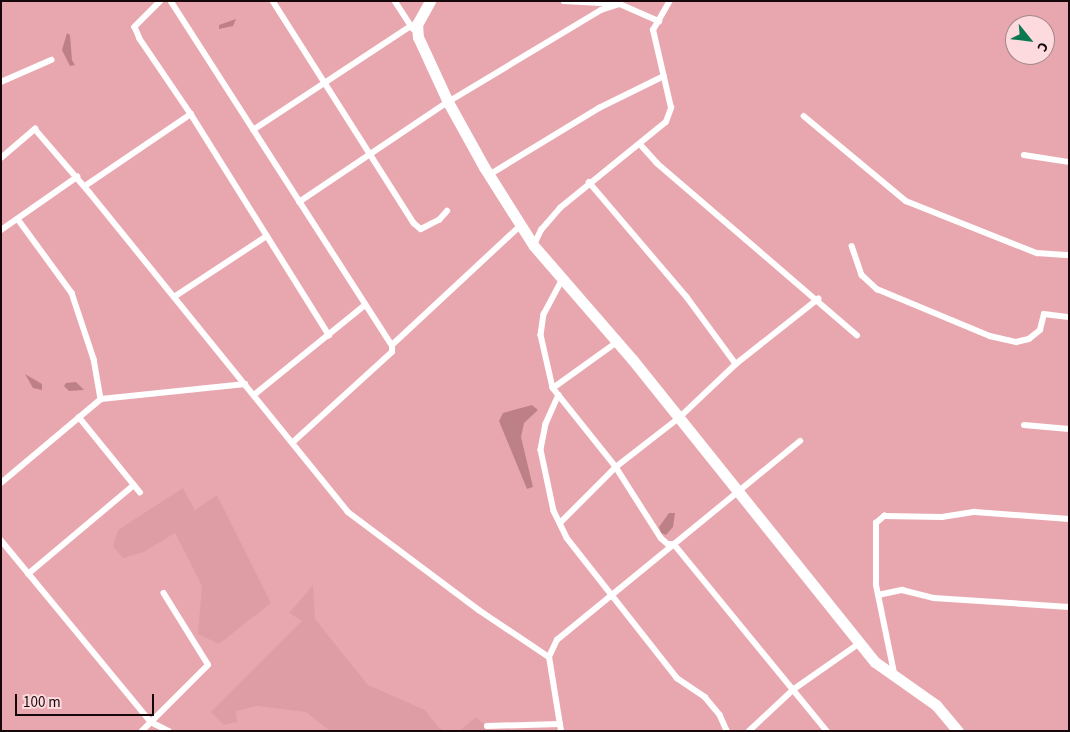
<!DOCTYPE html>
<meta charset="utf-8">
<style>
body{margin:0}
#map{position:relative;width:1070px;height:732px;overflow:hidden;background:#fddadd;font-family:"Source Sans 3",sans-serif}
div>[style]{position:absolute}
.green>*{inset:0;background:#e8a7ae}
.forest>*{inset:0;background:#de9da4}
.water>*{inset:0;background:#be8087}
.lane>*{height:5.5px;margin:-2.75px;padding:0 2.75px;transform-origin:2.75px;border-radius:2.75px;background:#fff}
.street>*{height:11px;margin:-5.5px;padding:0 5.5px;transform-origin:5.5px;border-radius:5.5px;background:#fff}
span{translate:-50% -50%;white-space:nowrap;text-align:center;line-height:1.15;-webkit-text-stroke:4.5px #fddadd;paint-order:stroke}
.frame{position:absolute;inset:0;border:2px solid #16080a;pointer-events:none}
.north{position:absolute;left:1005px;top:15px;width:50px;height:50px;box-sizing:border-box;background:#fddadd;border:1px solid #a18689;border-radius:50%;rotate:119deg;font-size:14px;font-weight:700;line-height:20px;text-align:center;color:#16080a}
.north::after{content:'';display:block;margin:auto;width:18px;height:22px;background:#0b7852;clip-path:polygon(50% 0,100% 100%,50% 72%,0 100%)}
.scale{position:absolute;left:15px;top:694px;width:139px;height:22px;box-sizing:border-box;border:2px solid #16080a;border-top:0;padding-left:6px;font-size:15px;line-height:18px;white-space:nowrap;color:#16080a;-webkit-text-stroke:4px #fddadd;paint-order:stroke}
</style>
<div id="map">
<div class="green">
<div style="clip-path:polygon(evenodd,1px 1px,1069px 1px,1069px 731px,1px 731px,1px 1px,1015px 25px,1045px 25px,1045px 55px,1015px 55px,1015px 25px)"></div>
</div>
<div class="forest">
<div style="clip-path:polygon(183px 488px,195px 510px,217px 495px,271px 603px,219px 644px,198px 634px,202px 586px,175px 533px,144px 552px,123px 558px,113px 546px,118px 530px)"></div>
<div style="clip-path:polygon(313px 585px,315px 619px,368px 685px,425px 710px,439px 728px,446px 731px,330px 731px,306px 712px,257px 706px,236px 711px,237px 722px,224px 725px,211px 712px,302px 621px,289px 613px)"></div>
<div style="clip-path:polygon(476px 717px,486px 726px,484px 731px,459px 731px)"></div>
</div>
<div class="water">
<div style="clip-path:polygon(236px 19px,233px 26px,219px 29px,219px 25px)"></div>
<div style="clip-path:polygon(67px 33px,70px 35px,72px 60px,75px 65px,70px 66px,62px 50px)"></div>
<div style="clip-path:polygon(25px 374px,42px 384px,42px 390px,33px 388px)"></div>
<div style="clip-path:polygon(76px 382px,84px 390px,69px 391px,64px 386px,66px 383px)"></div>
<div style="clip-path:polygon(532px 405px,538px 410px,524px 423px,521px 437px,533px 487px,527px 489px,499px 421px,503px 413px)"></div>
<div style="clip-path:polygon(669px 513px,675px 513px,673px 527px,666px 535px,661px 533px,659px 527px)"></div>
</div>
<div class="lane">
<div style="left:161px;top:1px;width:37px;rotate:135deg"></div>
<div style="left:135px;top:27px;width:13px;rotate:67deg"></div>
<div style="left:140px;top:39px;width:91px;rotate:55.8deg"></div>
<div style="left:191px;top:114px;width:261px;rotate:58deg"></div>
<div style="left:171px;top:1px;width:409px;rotate:57.3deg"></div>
<div style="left:392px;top:345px;width:176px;rotate:-42.9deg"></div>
<div style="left:273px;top:1px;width:263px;rotate:57.6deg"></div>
<div style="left:414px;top:223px;width:9px;rotate:41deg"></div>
<div style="left:421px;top:229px;width:20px;rotate:-27deg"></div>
<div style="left:439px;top:220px;width:12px;rotate:-48deg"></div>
<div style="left:395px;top:1px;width:33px;rotate:57deg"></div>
<div style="left:564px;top:1px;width:56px;rotate:3.1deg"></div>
<div style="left:620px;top:4px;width:43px;rotate:23.6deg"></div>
<div style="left:1px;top:82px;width:55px;rotate:-23.7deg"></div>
<div style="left:804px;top:116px;width:133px;rotate:39.8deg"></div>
<div style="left:906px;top:201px;width:141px;rotate:21.7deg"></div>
<div style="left:1037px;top:253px;width:32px;rotate:4deg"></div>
<div style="left:253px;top:130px;width:189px;rotate:-33.4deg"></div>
<div style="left:641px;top:145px;width:24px;rotate:48deg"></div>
<div style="left:657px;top:163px;width:264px;rotate:40.7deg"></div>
<div style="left:1024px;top:155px;width:46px;rotate:8.8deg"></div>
<div style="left:1px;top:158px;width:45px;rotate:-40.5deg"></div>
<div style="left:35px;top:129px;width:84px;rotate:49.3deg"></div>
<div style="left:90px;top:193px;width:410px;rotate:51deg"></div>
<div style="left:348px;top:512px;width:164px;rotate:36.8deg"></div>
<div style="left:479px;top:610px;width:84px;rotate:33.9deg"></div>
<div style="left:489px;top:175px;width:129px;rotate:-31.3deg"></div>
<div style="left:599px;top:108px;width:72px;rotate:-26.2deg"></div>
<div style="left:589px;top:182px;width:151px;rotate:49.6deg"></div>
<div style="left:687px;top:297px;width:83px;rotate:53.8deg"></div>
<div style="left:85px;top:186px;width:128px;rotate:-34.2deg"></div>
<div style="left:299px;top:202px;width:179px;rotate:-33.9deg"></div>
<div style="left:448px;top:102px;width:179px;rotate:-31deg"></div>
<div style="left:601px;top:10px;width:20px;rotate:-18deg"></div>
<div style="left:18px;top:219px;width:92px;rotate:53.9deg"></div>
<div style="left:72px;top:293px;width:70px;rotate:71.6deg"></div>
<div style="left:94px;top:359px;width:41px;rotate:80.1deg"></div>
<div style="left:101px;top:399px;width:145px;rotate:-5.9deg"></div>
<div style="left:1px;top:230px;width:93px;rotate:-34.9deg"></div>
<div style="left:534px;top:245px;width:17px;rotate:-65deg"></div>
<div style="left:541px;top:230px;width:29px;rotate:-49deg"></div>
<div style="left:560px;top:208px;width:136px;rotate:-39.1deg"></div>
<div style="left:666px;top:122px;width:15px;rotate:-70deg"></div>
<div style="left:671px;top:108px;width:80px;rotate:-103deg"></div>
<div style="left:653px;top:30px;width:34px;rotate:-60deg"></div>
<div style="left:852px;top:246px;width:31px;rotate:71deg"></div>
<div style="left:862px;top:275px;width:21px;rotate:43deg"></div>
<div style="left:877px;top:289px;width:122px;rotate:22.6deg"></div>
<div style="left:990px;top:336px;width:27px;rotate:13deg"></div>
<div style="left:1016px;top:342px;width:13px;rotate:-13deg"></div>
<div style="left:1029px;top:339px;width:14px;rotate:-39deg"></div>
<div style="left:1040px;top:330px;width:16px;rotate:-76deg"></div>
<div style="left:1044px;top:314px;width:25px;rotate:7deg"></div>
<div style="left:563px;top:279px;width:40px;rotate:118deg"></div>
<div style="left:544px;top:314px;width:21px;rotate:98deg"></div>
<div style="left:541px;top:335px;width:54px;rotate:77.2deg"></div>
<div style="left:553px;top:388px;width:101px;rotate:51.4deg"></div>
<div style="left:616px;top:467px;width:84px;rotate:57.6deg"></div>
<div style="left:661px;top:538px;width:9px;rotate:41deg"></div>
<div style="left:668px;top:544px;width:6px"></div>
<div style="left:674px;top:544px;width:242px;rotate:50.7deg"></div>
<div style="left:174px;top:297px;width:111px;rotate:-33.3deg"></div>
<div style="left:553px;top:388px;width:79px;rotate:-35.7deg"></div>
<div style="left:254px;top:395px;width:143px;rotate:-39deg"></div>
<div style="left:559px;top:395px;width:32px;rotate:114deg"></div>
<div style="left:546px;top:424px;width:26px;rotate:101deg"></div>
<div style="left:541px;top:450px;width:62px;rotate:78deg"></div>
<div style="left:554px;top:511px;width:30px;rotate:64deg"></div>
<div style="left:567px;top:538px;width:178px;rotate:51.8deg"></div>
<div style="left:677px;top:678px;width:34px;rotate:34deg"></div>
<div style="left:705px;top:697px;width:23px;rotate:50deg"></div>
<div style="left:720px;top:715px;width:17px;rotate:66deg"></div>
<div style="left:79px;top:417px;width:97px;rotate:50.9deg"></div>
<div style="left:1024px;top:425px;width:45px;rotate:5.1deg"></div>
<div style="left:292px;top:443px;width:135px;rotate:-42.3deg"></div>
<div style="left:392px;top:352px;width:7px;rotate:-90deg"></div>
<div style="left:1px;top:483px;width:131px;rotate:-40deg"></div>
<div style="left:560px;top:523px;width:79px;rotate:-45deg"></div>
<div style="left:616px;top:467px;width:80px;rotate:-37.9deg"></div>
<div style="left:679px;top:418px;width:79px;rotate:-43.5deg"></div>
<div style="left:736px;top:364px;width:105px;rotate:-38.4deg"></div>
<div style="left:1px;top:540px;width:236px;rotate:50.5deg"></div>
<div style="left:151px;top:722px;width:20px;rotate:27deg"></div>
<div style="left:28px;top:574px;width:138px;rotate:-40deg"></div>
<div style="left:878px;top:595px;width:25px;rotate:-12deg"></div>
<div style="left:902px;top:590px;width:33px;rotate:14deg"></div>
<div style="left:934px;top:598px;width:135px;rotate:3.8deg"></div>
<div style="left:894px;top:673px;width:90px;rotate:-101.6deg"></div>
<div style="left:876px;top:585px;width:62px;rotate:-90deg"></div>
<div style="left:876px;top:523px;width:11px;rotate:-41deg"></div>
<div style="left:884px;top:516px;width:58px;rotate:1deg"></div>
<div style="left:942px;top:517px;width:33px;rotate:-9deg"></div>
<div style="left:975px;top:512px;width:94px;rotate:4.3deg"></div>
<div style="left:487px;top:726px;width:73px;rotate:-1.6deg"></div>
<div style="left:142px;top:731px;width:93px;rotate:-45deg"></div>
<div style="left:208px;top:665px;width:84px;rotate:-121.8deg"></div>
<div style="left:561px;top:731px;width:75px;rotate:-99.2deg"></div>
<div style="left:549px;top:657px;width:19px;rotate:-65deg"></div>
<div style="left:557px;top:640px;width:314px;rotate:-39.3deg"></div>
<div style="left:749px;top:731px;width:62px;rotate:-43deg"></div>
<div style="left:794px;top:689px;width:80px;rotate:-34.9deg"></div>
</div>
<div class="street">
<div style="left:430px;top:1px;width:26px;rotate:119deg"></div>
<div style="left:417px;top:24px;width:13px;rotate:86deg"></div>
<div style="left:418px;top:37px;width:72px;rotate:65.2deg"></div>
<div style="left:448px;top:102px;width:74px;rotate:61deg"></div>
<div style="left:484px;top:167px;width:93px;rotate:57.7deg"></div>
<div style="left:534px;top:246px;width:150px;rotate:49.1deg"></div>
<div style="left:632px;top:359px;width:388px;rotate:51.3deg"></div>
<div style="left:875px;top:662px;width:75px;rotate:35.2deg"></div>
<div style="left:936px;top:705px;width:34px;rotate:50deg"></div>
</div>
<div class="frame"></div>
<div class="north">С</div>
<div class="scale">100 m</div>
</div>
